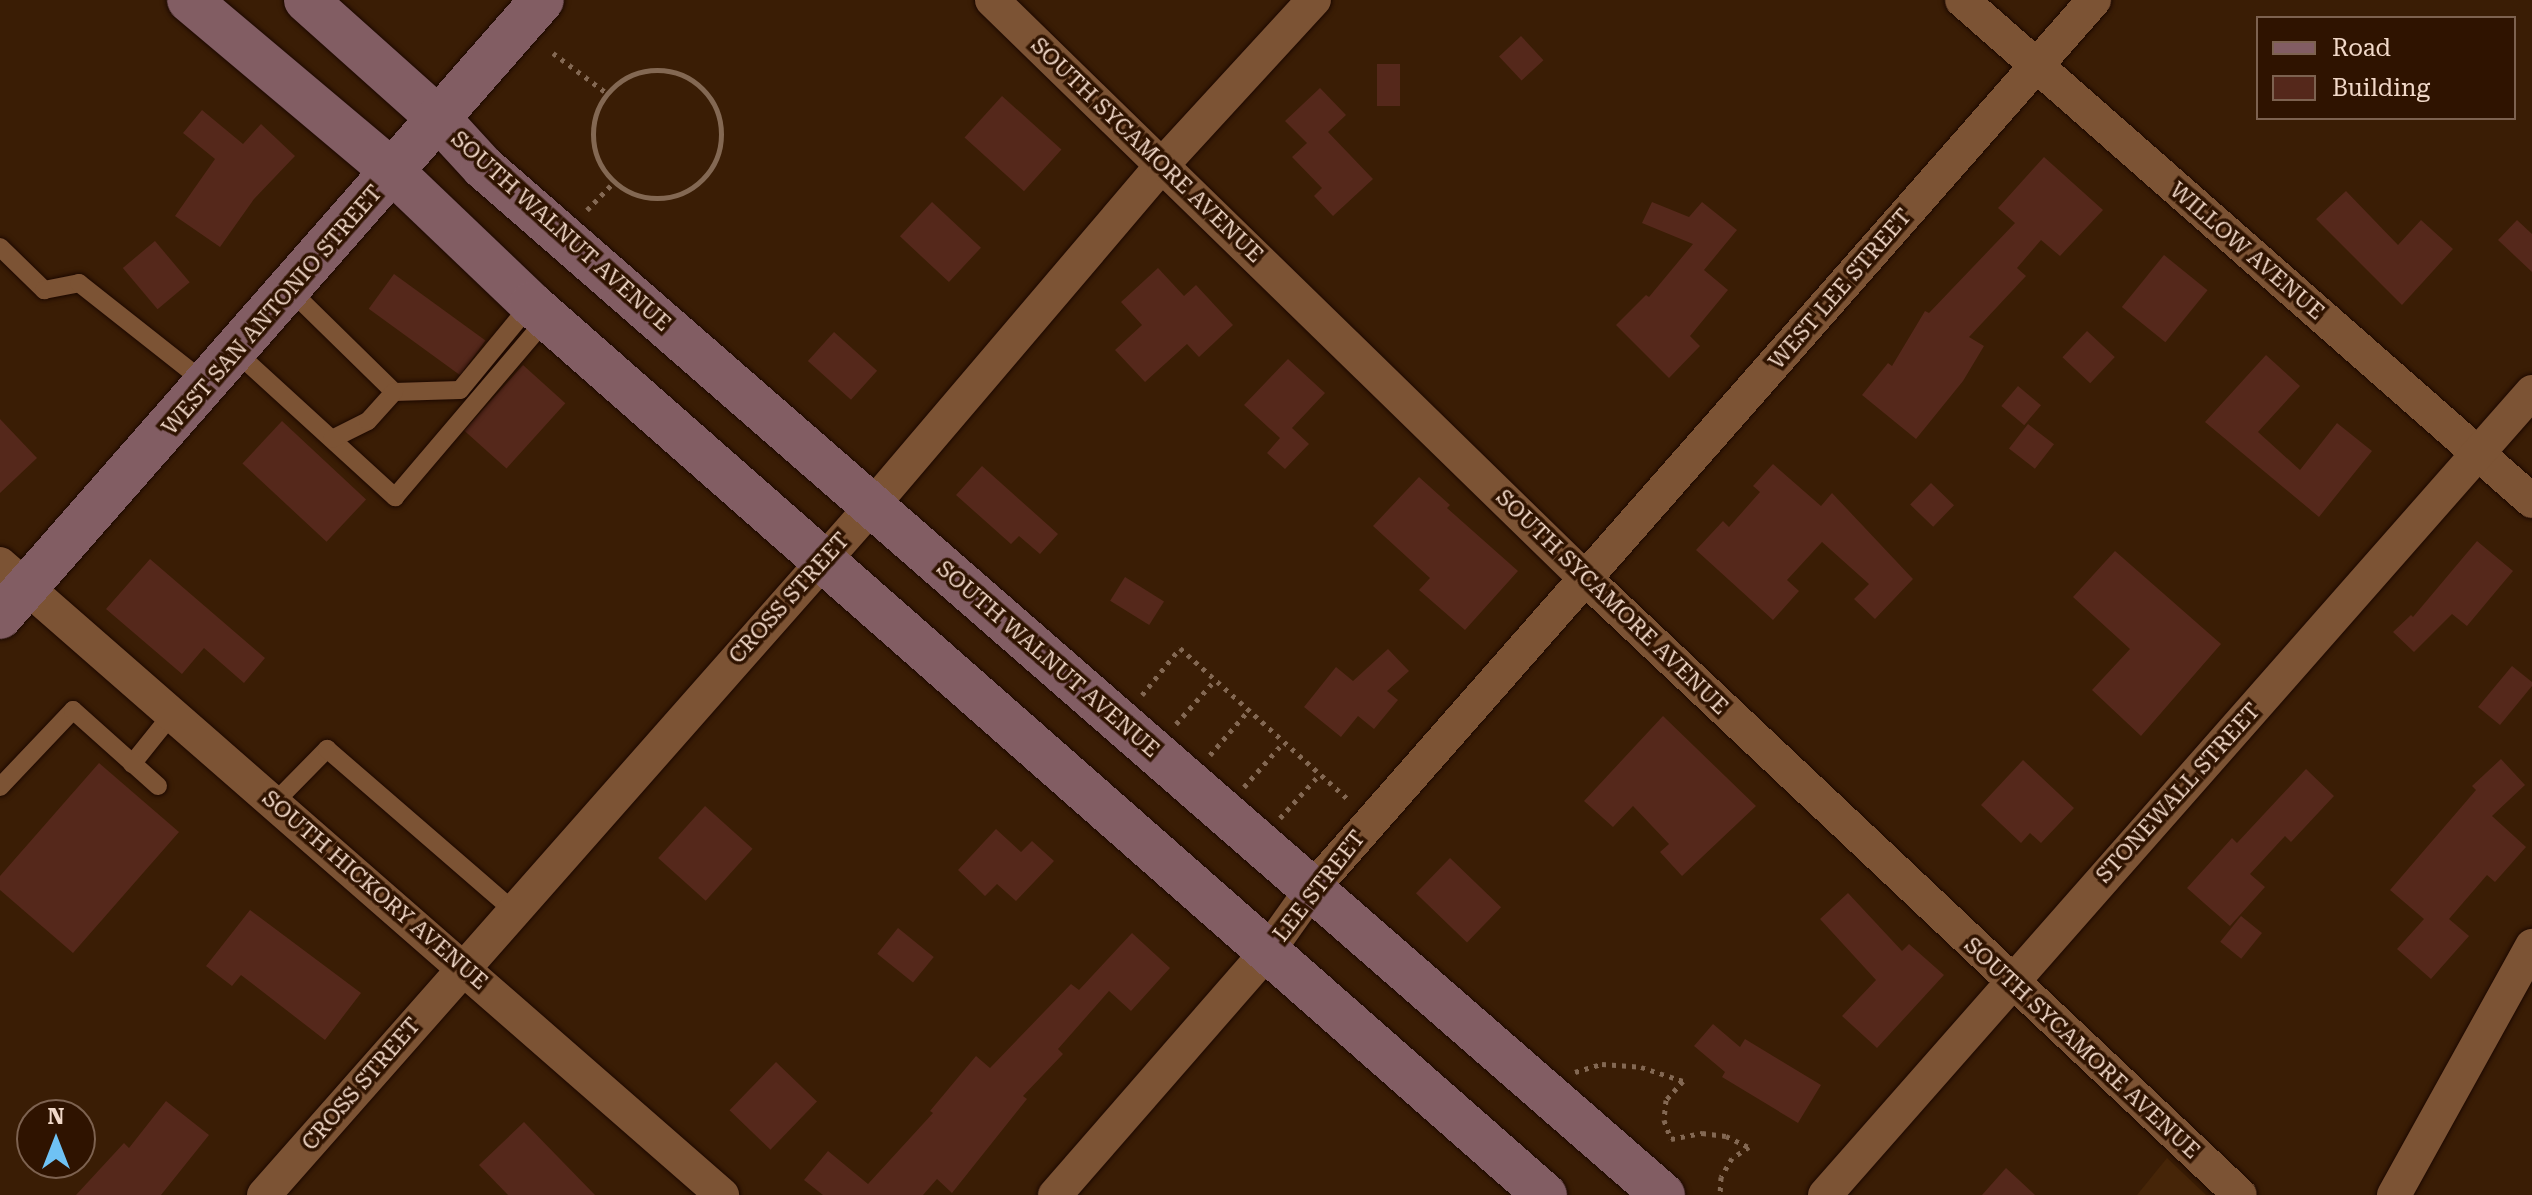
<!DOCTYPE html>
<style>
body{margin:0}
#map{position:relative;width:2532px;height:1195px;overflow:hidden;background:#3a1d05;font-family:"Roboto Serif",serif}
div>[style]{position:absolute}
.built>*{inset:0;background:#462508}
.building>*{inset:0;background:#55281b;transform-origin:0 0}
.path>*{height:5px;margin-top:-2.5px;transform-origin:0;background:repeating-linear-gradient(90deg,#836853 0 4px,transparent 0 10px)}
.path>.ring{margin:-2.5px;padding:0;box-sizing:content-box;background:none;border:5px solid #836853;border-radius:50%}
.roads{filter:drop-shadow(0 0 2px #1c0800) drop-shadow(0 0 2px #1c0800)}
.service>*{height:18px;margin:-9px;padding:0 9px;transform-origin:9px;border-radius:9px;background:#7c5334}
.minor>*{height:34px;margin:-17px;padding:0 17px;transform-origin:17px;border-radius:17px;background:#7c5334}
.secondary>*{height:44px;margin:-22px;padding:0 22px;transform-origin:22px;border-radius:22px;background:#825d63}
span{translate:-50% -50%;white-space:nowrap;text-align:center;line-height:1.15;-webkit-text-stroke:7px #2f1300;paint-order:stroke}
.street-label{font-size:22px;color:#f1d8c8}
.legend{position:absolute;left:2256px;top:16px;width:260px;height:104px;box-sizing:border-box;background:#2f1300;border:2px solid #7d6250;margin:0;padding:10px 14px;list-style:none;font-size:24px;color:#f1d8c8}
.legend li{display:flex;align-items:center;gap:16px;height:40px}
.legend b{width:40px;border:2px solid #7d6250}
.north{position:absolute;left:16px;top:1099px;width:80px;height:80px;box-sizing:border-box;background:#2f1300;border:2px solid #7d6250;border-radius:50%;rotate:0deg;font-size:22px;font-weight:700;line-height:32px;text-align:center;color:#f1d8c8}
.north::after{content:'';display:block;margin:auto;width:28px;height:36px;background:#6fc2f4;clip-path:polygon(50% 0,100% 100%,50% 72%,0 100%)}
</style>
<div id="map">
<div class="built">
<div style="clip-path:polygon(2167px 1158px,2206px 1195px,2137px 1195px)"></div>
</div>
<div class="building">
<div style="left:1521px;top:36px;width:33px;height:30px;rotate:47deg"></div>
<div style="left:1377px;top:64px;width:23px;height:42px"></div>
<div style="clip-path:polygon(1320px 88px,1346px 115px,1328px 132px,1373px 179px,1333px 216px,1314px 196px,1322px 188px,1292px 157px,1307px 143px,1285px 121px)"></div>
<div style="left:1002px;top:96px;width:80px;height:56px;rotate:42deg"></div>
<div style="clip-path:polygon(202px 110px,243px 144px,261px 124px,295px 156px,254px 199px,220px 247px,175px 216px,215px 159px,183px 133px)"></div>
<div style="clip-path:polygon(2044px 157px,2103px 210px,2060px 256px,2041px 240px,2017px 268px,2026px 276px,1969px 337px,1984px 346px,1963px 381px,1916px 439px,1862px 395px,1888px 363px,1892px 366px,1925px 311px,1929px 313px,2015px 223px,1998px 208px)"></div>
<div style="clip-path:polygon(2346px 191px,2398px 245px,2421px 220px,2453px 249px,2402px 305px,2316px 219px)"></div>
<div style="left:932px;top:202px;width:67px;height:47px;rotate:43deg"></div>
<div style="clip-path:polygon(1652px 202px,1689px 217px,1702px 202px,1737px 230px,1704px 270px,1728px 290px,1690px 336px,1700px 346px,1669px 378px,1616px 325px,1646px 295px,1649px 297px,1693px 244px,1642px 223px)"></div>
<div style="clip-path:polygon(2517px 220px,2532px 234px,2532px 272px,2498px 240px)"></div>
<div style="left:155px;top:241px;width:54px;height:42px;rotate:50deg"></div>
<div style="left:2164px;top:255px;width:56px;height:67px;rotate:39deg"></div>
<div style="clip-path:polygon(1158px 268px,1184px 296px,1196px 285px,1233px 325px,1199px 357px,1187px 344px,1145px 382px,1115px 350px,1142px 325px,1121px 302px)"></div>
<div style="left:394px;top:274px;width:113px;height:43px;rotate:36deg"></div>
<div style="left:2087px;top:331px;width:38px;height:36px;rotate:43deg"></div>
<div style="left:834px;top:332px;width:58px;height:39px;rotate:42deg"></div>
<div style="clip-path:polygon(2266px 355px,2300px 386px,2258px 432px,2300px 470px,2337px 423px,2372px 451px,2319px 517px,2205px 422px)"></div>
<div style="clip-path:polygon(1288px 359px,1325px 393px,1292px 428px,1309px 444px,1285px 469px,1267px 453px,1280px 438px,1244px 405px)"></div>
<div style="left:523px;top:365px;width:57px;height:88px;rotate:42deg"></div>
<div style="left:2018px;top:386px;width:30px;height:26px;rotate:40deg"></div>
<div style="clip-path:polygon(0 419px,37px 458px,0 493px)"></div>
<div style="left:282px;top:421px;width:115px;height:58px;rotate:43deg"></div>
<div style="left:2028px;top:424px;width:33px;height:31px;rotate:38deg"></div>
<div style="clip-path:polygon(1773px 464px,1821px 506px,1832px 493px,1913px 579px,1875px 619px,1854px 599px,1869px 584px,1822px 542px,1787px 580px,1799px 591px,1773px 620px,1696px 550px,1723px 521px,1729px 527px,1760px 492px,1753px 486px)"></div>
<div style="clip-path:polygon(982px 466px,1058px 534px,1040px 554px,1019px 536px,1011px 544px,956px 495px)"></div>
<div style="clip-path:polygon(1419px 477px,1450px 505px,1447px 508px,1518px 571px,1465px 630px,1419px 590px,1430px 578px,1373px 526px)"></div>
<div style="left:1931px;top:483px;width:32px;height:30px;rotate:44deg"></div>
<div style="clip-path:polygon(2477px 541px,2513px 571px,2467px 626px,2452px 614px,2414px 652px,2393px 632px,2411px 615px,2413px 617px)"></div>
<div style="clip-path:polygon(2115px 551px,2221px 644px,2141px 736px,2092px 690px,2130px 649px,2073px 597px)"></div>
<div style="clip-path:polygon(150px 559px,265px 658px,244px 683px,204px 648px,182px 674px,106px 609px)"></div>
<div style="left:1125px;top:577px;width:46px;height:28px;rotate:32deg"></div>
<div style="clip-path:polygon(1388px 649px,1409px 671px,1387px 691px,1398px 700px,1374px 729px,1358px 716px,1341px 737px,1304px 707px,1336px 667px,1353px 681px)"></div>
<div style="clip-path:polygon(2512px 666px,2532px 682px,2532px 686px,2500px 725px,2478px 707px)"></div>
<div style="clip-path:polygon(1663px 716px,1756px 806px,1682px 876px,1660px 852px,1669px 844px,1633px 806px,1613px 827px,1584px 801px)"></div>
<div style="clip-path:polygon(2501px 759px,2525px 785px,2492px 816px,2526px 847px,2495px 882px,2487px 875px,2449px 919px,2469px 936px,2431px 979px,2397px 949px,2424px 919px,2390px 890px,2476px 790px,2472px 786px)"></div>
<div style="clip-path:polygon(2023px 760px,2074px 808px,2041px 843px,2030px 833px,2021px 843px,1981px 805px)"></div>
<div style="clip-path:polygon(99px 763px,179px 832px,73px 953px,0 890px,0 876px)"></div>
<div style="clip-path:polygon(2306px 769px,2334px 796px,2291px 842px,2285px 836px,2250px 874px,2265px 887px,2230px 926px,2187px 888px,2232px 838px,2237px 843px)"></div>
<div style="left:705px;top:806px;width:64px;height:70px;rotate:42deg"></div>
<div style="clip-path:polygon(996px 829px,1021px 852px,1032px 841px,1054px 861px,1016px 901px,997px 884px,985px 896px,958px 870px)"></div>
<div style="left:1450px;top:858px;width:71px;height:49px;rotate:44deg"></div>
<div style="clip-path:polygon(1848px 893px,1902px 951px,1909px 944px,1944px 975px,1877px 1048px,1842px 1016px,1876px 980px,1820px 919px)"></div>
<div style="clip-path:polygon(250px 910px,361px 993px,325px 1040px,241px 975px,232px 986px,206px 966px)"></div>
<div style="left:2241px;top:916px;width:27px;height:33px;rotate:39deg"></div>
<div style="left:898px;top:928px;width:46px;height:33px;rotate:39deg"></div>
<div style="clip-path:polygon(1132px 933px,1170px 968px,1131px 1011px,1109px 991px,1058px 1049px,1063px 1054px,1023px 1096px,1027px 1099px,952px 1193px,937px 1179px,923px 1195px,823px 1195px,804px 1180px,828px 1151px,868px 1184px,933px 1113px,930px 1111px,976px 1056px,990px 1068px,1071px 984px,1079px 990px)"></div>
<div style="clip-path:polygon(1713px 1024px,1740px 1047px,1745px 1039px,1821px 1085px,1798px 1123px,1722px 1077px,1725px 1072px,1694px 1046px)"></div>
<div style="left:776px;top:1062px;width:57px;height:67px;rotate:44deg"></div>
<div style="clip-path:polygon(166px 1101px,209px 1135px,161px 1195px,76px 1195px,124px 1143px,129px 1148px)"></div>
<div style="clip-path:polygon(524px 1122px,595px 1195px,508px 1195px,479px 1165px)"></div>
<div style="clip-path:polygon(2006px 1168px,2035px 1195px,1982px 1195px)"></div>
</div>
<div class="path">
<div style="left:553px;top:53px;width:69px;rotate:36.7deg"></div>
<div class="ring" style="left:593px;top:70px;width:123px;height:123px"></div>
<div style="left:587px;top:210px;width:39px;rotate:-46deg"></div>
<div style="left:1142px;top:695px;width:60px;rotate:-51deg"></div>
<div style="left:1180px;top:648px;width:229px;rotate:42deg"></div>
<div style="left:1176px;top:724px;width:59px;rotate:-48.4deg"></div>
<div style="left:1210px;top:755px;width:58px;rotate:-49.2deg"></div>
<div style="left:1244px;top:787px;width:59px;rotate:-48.4deg"></div>
<div style="left:1280px;top:818px;width:59px;rotate:-47.7deg"></div>
<div style="left:1575px;top:1072px;width:28px;rotate:-17deg"></div>
<div style="left:1602px;top:1064px;width:39px;rotate:4deg"></div>
<div style="left:1641px;top:1067px;width:44px;rotate:18.4deg"></div>
<div style="left:1683px;top:1081px;width:25px;rotate:132deg"></div>
<div style="left:1666px;top:1100px;width:20px;rotate:96deg"></div>
<div style="left:1664px;top:1120px;width:20px;rotate:70deg"></div>
<div style="left:1671px;top:1139px;width:32px;rotate:-11deg"></div>
<div style="left:1702px;top:1133px;width:24px;rotate:7deg"></div>
<div style="left:1726px;top:1136px;width:25px;rotate:26deg"></div>
<div style="left:1749px;top:1147px;width:20px;rotate:147deg"></div>
<div style="left:1732px;top:1158px;width:22px;rotate:120deg"></div>
<div style="left:1721px;top:1177px;width:18px;rotate:93deg"></div>
</div>
<div class="roads">
<div class="service">
<div style="left:0;top:247px;width:62px;rotate:44.3deg"></div>
<div style="left:44px;top:290px;width:36px;rotate:-11deg"></div>
<div style="left:79px;top:283px;width:163px;rotate:38.3deg"></div>
<div style="left:289px;top:289px;width:147px;rotate:44.4deg"></div>
<div style="left:394px;top:392px;width:66px;rotate:-1.7deg"></div>
<div style="left:460px;top:390px;width:112px;rotate:-50.5deg"></div>
<div style="left:235px;top:351px;width:217px;rotate:42.4deg"></div>
<div style="left:395px;top:497px;width:236px;rotate:-49.6deg"></div>
<div style="left:332px;top:439px;width:40px;rotate:-26.6deg"></div>
<div style="left:368px;top:421px;width:39px;rotate:-48deg"></div>
<div style="left:132px;top:764px;width:64px;rotate:-51.3deg"></div>
<div style="left:0;top:787px;width:106px;rotate:-46.5deg"></div>
<div style="left:73px;top:710px;width:114px;rotate:41.8deg"></div>
<div style="left:274px;top:803px;width:76px;rotate:-45.5deg"></div>
<div style="left:327px;top:749px;width:247px;rotate:40.9deg"></div>
</div>
<div class="minor">
<div style="left:992px;top:0;width:830px;rotate:44.27deg"></div>
<div style="left:1586px;top:579px;width:898px;rotate:43.29deg"></div>
<div style="left:1962px;top:0;width:759px;rotate:41.31deg"></div>
<div style="left:0;top:564px;width:959px;rotate:41.15deg"></div>
<div style="left:264px;top:1195px;width:919px;rotate:-48.57deg"></div>
<div style="left:872px;top:506px;width:449px;rotate:-49.6deg"></div>
<div style="left:1163px;top:164px;width:223px;rotate:-47.4deg"></div>
<div style="left:1055px;top:1195px;width:324px;rotate:-48.9deg"></div>
<div style="left:1268px;top:951px;width:76px;rotate:-54.6deg"></div>
<div style="left:1312px;top:889px;width:1184px;rotate:-48.66deg"></div>
<div style="left:1825px;top:1195px;width:1070px;rotate:-48.64deg"></div>
<div style="left:2394px;top:1195px;width:285px;rotate:-61deg"></div>
</div>
<div class="secondary">
<div style="left:189px;top:0;width:267px;rotate:40.1deg"></div>
<div style="left:393px;top:172px;width:191px;rotate:43.7deg"></div>
<div style="left:531px;top:304px;width:1350px;rotate:41.31deg"></div>
<div style="left:306px;top:0;width:177px;rotate:41.8deg"></div>
<div style="left:438px;top:118px;width:67px;rotate:47.4deg"></div>
<div style="left:483px;top:167px;width:1565px;rotate:41.06deg"></div>
<div style="left:0;top:617px;width:821px;rotate:-48.7deg"></div>
</div>
</div>
<div class="street-label">
<span style="left:1147px;top:150px;rotate:44deg">SOUTH SYCAMORE AVENUE</span>
<span style="left:561px;top:231px;rotate:42deg">SOUTH WALNUT AVENUE</span>
<span style="left:2247px;top:251px;rotate:41deg">WILLOW AVENUE</span>
<span style="left:1840px;top:289px;rotate:-49deg">WEST LEE STREET</span>
<span style="left:272px;top:310px;rotate:-49deg">WEST SAN ANTONIO STREET</span>
<span style="left:789px;top:598px;rotate:-48deg">CROSS STREET</span>
<span style="left:1612px;top:602px;rotate:44deg">SOUTH SYCAMORE AVENUE</span>
<span style="left:1048px;top:659px;rotate:41deg">SOUTH WALNUT AVENUE</span>
<span style="left:2178px;top:793px;rotate:-48deg">STONEWALL STREET</span>
<span style="left:1319px;top:886px;rotate:-52deg">LEE STREET</span>
<span style="left:375px;top:890px;rotate:41deg">SOUTH HICKORY AVENUE</span>
<span style="left:2082px;top:1048px;rotate:43deg">SOUTH SYCAMORE AVENUE</span>
<span style="left:361px;top:1084px;rotate:-49deg">CROSS STREET</span>
</div>
<ul class="legend">
<li><b style="height:10px;background:#825d63"></b>Road</li>
<li><b style="height:22px;background:#55281b"></b>Building</li>
</ul>
<div class="north">N</div>
</div>
